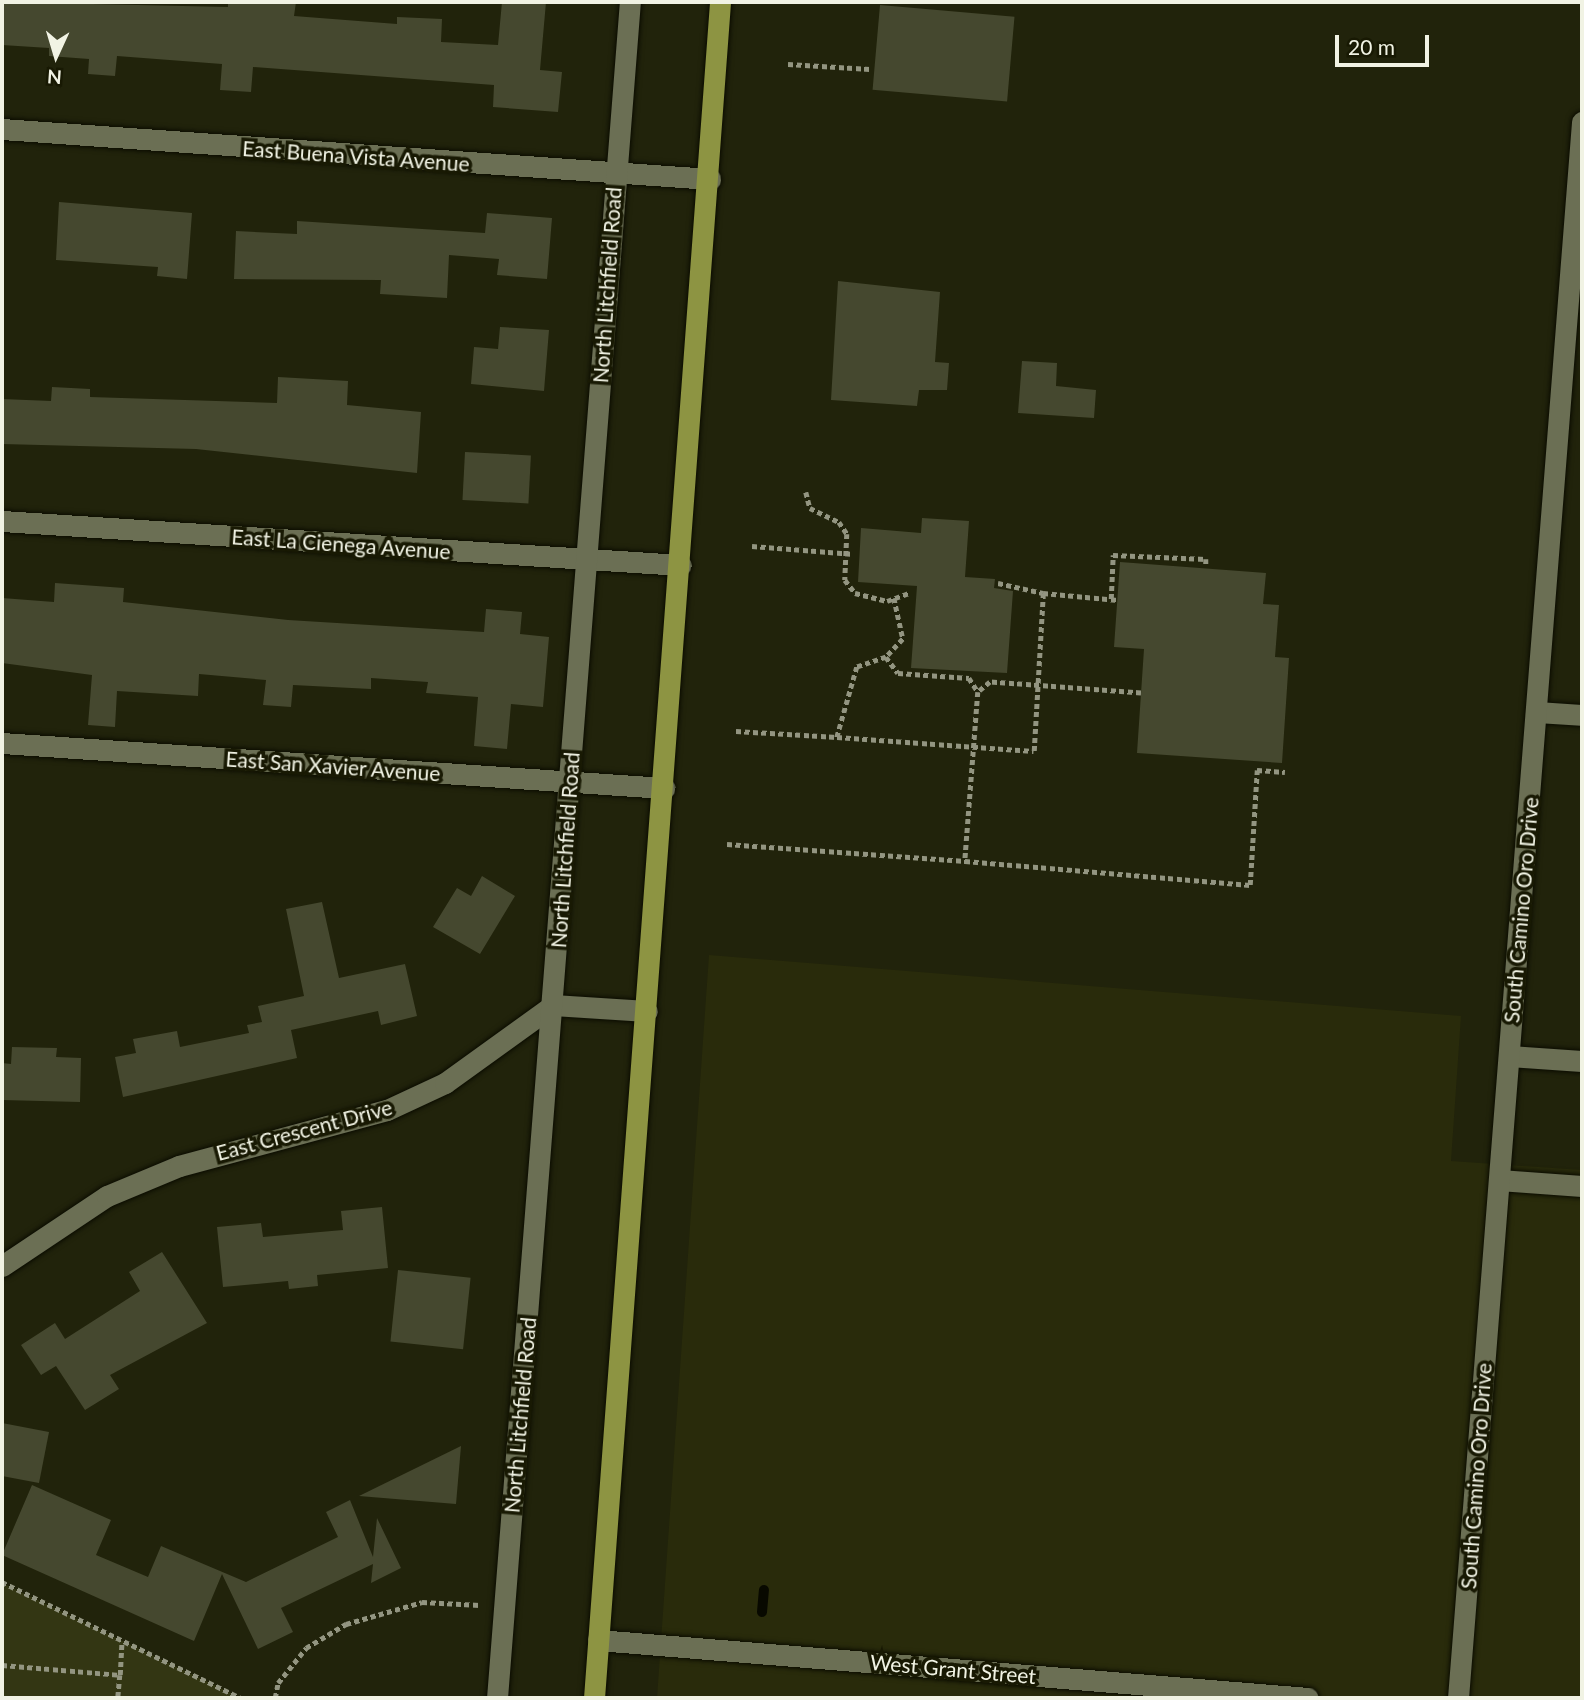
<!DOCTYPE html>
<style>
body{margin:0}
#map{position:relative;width:1584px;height:1700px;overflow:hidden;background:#21230b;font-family:Lato,sans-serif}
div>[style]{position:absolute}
.built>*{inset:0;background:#292b0b}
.green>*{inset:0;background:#333613}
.stream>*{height:10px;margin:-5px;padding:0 5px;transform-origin:5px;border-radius:5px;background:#080900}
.building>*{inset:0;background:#45482f;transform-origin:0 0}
.path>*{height:4.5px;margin-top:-2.25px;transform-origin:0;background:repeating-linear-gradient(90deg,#939581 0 5px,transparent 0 8.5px)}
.roads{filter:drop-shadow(0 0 2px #0b0c00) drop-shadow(0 0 2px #0b0c00)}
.minor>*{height:21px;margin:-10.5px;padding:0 10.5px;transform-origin:10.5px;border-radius:10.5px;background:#6b6f54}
.major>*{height:21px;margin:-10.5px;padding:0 10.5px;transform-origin:10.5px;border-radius:10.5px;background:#8d9442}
span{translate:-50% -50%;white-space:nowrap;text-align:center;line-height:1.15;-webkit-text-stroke:7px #181903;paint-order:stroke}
.street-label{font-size:21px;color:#f1f3e4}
.frame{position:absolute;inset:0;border:4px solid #f1f3e4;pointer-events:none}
.north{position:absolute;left:21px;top:21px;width:70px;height:70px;-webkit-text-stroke:5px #181903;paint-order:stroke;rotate:184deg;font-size:19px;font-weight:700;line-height:28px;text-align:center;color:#f1f3e4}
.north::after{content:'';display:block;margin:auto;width:24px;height:32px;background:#f1f3e4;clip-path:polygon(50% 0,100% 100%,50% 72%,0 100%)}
.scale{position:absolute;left:1335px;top:35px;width:94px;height:32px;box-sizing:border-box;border:4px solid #f1f3e4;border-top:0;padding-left:9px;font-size:21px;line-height:24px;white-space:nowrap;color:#f1f3e4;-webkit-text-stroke:5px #181903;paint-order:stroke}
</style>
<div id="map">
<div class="built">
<div style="clip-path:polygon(709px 955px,1461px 1016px,1451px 1161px,1582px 1170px,1582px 1698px,657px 1698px)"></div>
</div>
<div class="green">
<div style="clip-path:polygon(2px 1583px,241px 1698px,2px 1698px)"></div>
</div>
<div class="stream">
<div style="left:762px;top:1612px;width:22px;rotate:-85deg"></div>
</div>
<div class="building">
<div style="clip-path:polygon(2px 2px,228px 7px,228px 2px,296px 2px,294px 16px,397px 24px,397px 17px,442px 19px,441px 42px,498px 45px,502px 2px,546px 2px,540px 70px,562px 72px,558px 112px,493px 107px,494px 85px,253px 67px,251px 92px,220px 90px,222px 64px,117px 56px,115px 76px,88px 74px,89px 59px,49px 56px,49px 48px,2px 45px)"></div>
<div style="left:880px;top:5px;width:135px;height:85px;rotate:5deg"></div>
<div style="clip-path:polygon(59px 202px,192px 213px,187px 279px,157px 276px,158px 267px,56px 260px)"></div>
<div style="clip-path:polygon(487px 213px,552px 218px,547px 279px,497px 275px,499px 259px,449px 255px,447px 298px,380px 294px,381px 280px,234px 279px,236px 231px,297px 234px,297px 221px,485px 233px)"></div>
<div style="clip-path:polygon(838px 281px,940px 292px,935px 362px,949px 363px,947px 390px,919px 390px,917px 406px,831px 400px)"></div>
<div style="clip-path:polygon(500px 327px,549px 330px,544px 391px,471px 384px,474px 347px,498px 349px)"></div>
<div style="clip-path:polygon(1022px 361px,1057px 363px,1056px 386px,1096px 390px,1094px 418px,1018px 413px)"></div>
<div style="clip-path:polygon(278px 377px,348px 381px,347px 405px,421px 412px,417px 473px,196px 449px,2px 444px,2px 399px,51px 401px,52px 387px,90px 389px,90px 397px,277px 403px)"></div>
<div style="left:465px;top:452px;width:66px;height:48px;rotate:3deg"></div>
<div style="clip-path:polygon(922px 518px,969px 521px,965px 577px,995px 579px,994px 588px,1013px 591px,1007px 673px,911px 668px,917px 586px,858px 582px,861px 528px,921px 533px)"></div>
<div style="clip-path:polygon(1120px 562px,1266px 573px,1263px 604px,1279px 605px,1275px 657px,1289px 658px,1282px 763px,1137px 753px,1144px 649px,1114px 647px)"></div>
<div style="clip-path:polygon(55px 583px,124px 588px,123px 602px,288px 620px,484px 632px,486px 609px,522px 612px,520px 634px,549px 637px,543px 707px,511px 704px,507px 749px,474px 746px,478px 697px,426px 693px,428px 682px,371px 678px,371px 689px,293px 685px,291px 707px,263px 705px,266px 680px,199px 674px,198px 696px,117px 691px,115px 727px,88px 725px,92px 675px,2px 663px,2px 598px,54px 602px)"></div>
<div style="clip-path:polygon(482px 876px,515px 896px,480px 954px,433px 927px,457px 888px,471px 896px)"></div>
<div style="clip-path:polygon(322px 902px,339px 978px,405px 964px,417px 1016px,381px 1025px,378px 1011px,291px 1030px,297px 1058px,123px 1097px,115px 1057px,136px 1053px,133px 1039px,177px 1031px,180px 1047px,249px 1033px,247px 1025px,262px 1022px,258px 1006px,304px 996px,286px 909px)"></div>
<div style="clip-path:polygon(12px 1047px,57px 1048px,56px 1057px,81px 1058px,80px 1102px,2px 1100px,2px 1063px,11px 1064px)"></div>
<div style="clip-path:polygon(382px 1207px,388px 1268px,317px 1275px,318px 1286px,289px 1289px,288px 1281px,223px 1287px,217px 1227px,261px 1223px,263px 1237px,343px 1230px,341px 1211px)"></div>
<div style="clip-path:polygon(162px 1252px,207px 1323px,110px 1375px,119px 1389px,85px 1410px,56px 1366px,41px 1375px,21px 1345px,55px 1323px,65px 1339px,140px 1291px,129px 1272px)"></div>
<div style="left:398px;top:1270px;width:73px;height:72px;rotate:6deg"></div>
<div style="clip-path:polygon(2px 1423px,49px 1432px,39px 1483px,2px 1476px)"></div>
<div style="clip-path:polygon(461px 1446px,456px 1504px,359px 1496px)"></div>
<div style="clip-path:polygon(32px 1485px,111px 1520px,96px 1555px,148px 1577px,161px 1546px,246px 1582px,338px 1537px,326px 1512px,350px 1500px,373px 1557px,377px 1518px,401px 1568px,371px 1583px,373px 1564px,281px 1608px,293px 1632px,258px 1649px,222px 1574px,194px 1641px,2px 1555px)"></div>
</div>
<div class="path">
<div style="left:788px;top:64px;width:82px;rotate:3.5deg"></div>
<div style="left:806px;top:492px;width:16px;rotate:76deg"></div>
<div style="left:810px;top:508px;width:32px;rotate:26deg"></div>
<div style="left:839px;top:522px;width:14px;rotate:56deg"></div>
<div style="left:847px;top:534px;width:46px;rotate:92.5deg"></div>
<div style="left:845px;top:580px;width:16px;rotate:52deg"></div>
<div style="left:855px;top:593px;width:33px;rotate:14deg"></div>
<div style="left:887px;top:601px;width:23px;rotate:-20deg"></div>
<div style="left:752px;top:546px;width:102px;rotate:4.5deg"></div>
<div style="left:998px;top:583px;width:46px;rotate:12.5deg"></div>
<div style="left:894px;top:598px;width:42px;rotate:77.6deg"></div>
<div style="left:903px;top:639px;width:25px;rotate:133deg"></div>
<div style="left:886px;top:657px;width:31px;rotate:161deg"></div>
<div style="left:857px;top:667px;width:73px;rotate:105.9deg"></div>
<div style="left:837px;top:737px;width:197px;rotate:4.1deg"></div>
<div style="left:1034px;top:751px;width:158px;rotate:-86.7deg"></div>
<div style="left:1043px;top:593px;width:75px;rotate:5.3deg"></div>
<div style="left:1111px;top:599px;width:44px;rotate:-87.4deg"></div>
<div style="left:1113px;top:555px;width:93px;rotate:2.5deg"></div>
<div style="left:1206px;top:559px;width:6px;rotate:90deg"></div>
<div style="left:886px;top:657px;width:20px;rotate:53deg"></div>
<div style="left:898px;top:673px;width:71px;rotate:4deg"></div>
<div style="left:969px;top:678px;width:17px;rotate:57deg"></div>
<div style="left:1141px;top:693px;width:151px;rotate:-175.8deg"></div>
<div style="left:990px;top:682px;width:16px;rotate:140deg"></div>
<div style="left:978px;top:692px;width:169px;rotate:94.4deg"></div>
<div style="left:965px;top:861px;width:286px;rotate:4.8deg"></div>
<div style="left:1250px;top:885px;width:115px;rotate:-86.5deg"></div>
<div style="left:1257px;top:770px;width:28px;rotate:4deg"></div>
<div style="left:736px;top:731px;width:101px;rotate:3.4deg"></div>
<div style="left:727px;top:844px;width:239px;rotate:4.1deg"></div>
<div style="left:2px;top:1582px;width:266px;rotate:25.9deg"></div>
<div style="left:2px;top:1665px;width:118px;rotate:4.8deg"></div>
<div style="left:120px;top:1675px;width:23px;rotate:95deg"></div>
<div style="left:120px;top:1675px;width:34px;rotate:-87deg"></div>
<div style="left:275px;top:1698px;width:15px;rotate:-79deg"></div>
<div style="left:278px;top:1683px;width:45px;rotate:-51.3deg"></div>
<div style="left:306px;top:1648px;width:47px;rotate:-31deg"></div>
<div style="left:346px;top:1624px;width:79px;rotate:-16.1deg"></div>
<div style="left:422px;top:1602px;width:58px;rotate:3deg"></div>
</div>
<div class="roads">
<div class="minor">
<div style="left:2px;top:129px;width:710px;rotate:4.04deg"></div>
<div style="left:2px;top:521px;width:680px;rotate:3.71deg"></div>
<div style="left:1536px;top:712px;width:46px;rotate:3.7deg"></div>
<div style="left:2px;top:743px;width:664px;rotate:3.89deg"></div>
<div style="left:1509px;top:1056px;width:73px;rotate:3.9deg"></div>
<div style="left:1499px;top:1180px;width:83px;rotate:4.1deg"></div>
<div style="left:2px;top:1266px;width:126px;rotate:-33.7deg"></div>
<div style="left:107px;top:1196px;width:78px;rotate:-22.6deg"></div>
<div style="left:179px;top:1166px;width:215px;rotate:-15.1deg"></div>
<div style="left:387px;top:1110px;width:64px;rotate:-25deg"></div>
<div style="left:445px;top:1083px;width:133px;rotate:-35.8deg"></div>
<div style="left:553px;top:1005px;width:94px;rotate:3.7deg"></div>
<div style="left:598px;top:1640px;width:712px;rotate:4.67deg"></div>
<div style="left:497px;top:1698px;width:1701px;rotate:-85.52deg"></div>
<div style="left:1458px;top:1698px;width:1581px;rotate:-85.5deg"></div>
</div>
<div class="major">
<div style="left:594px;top:1698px;width:1701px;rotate:-85.75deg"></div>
</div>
</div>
<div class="street-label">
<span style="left:356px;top:156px;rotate:4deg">East Buena Vista Avenue</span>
<span style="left:607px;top:285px;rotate:-86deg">North Litchfield Road</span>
<span style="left:341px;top:544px;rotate:4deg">East La Cienega Avenue</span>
<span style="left:333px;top:766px;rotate:4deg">East San Xavier Avenue</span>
<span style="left:565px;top:850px;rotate:-86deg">North Litchfield Road</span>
<span style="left:1521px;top:910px;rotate:-85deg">South Camino Oro Drive</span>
<span style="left:304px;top:1130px;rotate:-15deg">East Crescent Drive</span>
<span style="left:520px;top:1415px;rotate:-85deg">North Litchfield Road</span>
<span style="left:1476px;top:1476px;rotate:-86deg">South Camino Oro Drive</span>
<span style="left:953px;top:1669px;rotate:5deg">West Grant Street</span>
</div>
<div class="frame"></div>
<div class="north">N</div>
<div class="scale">20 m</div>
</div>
